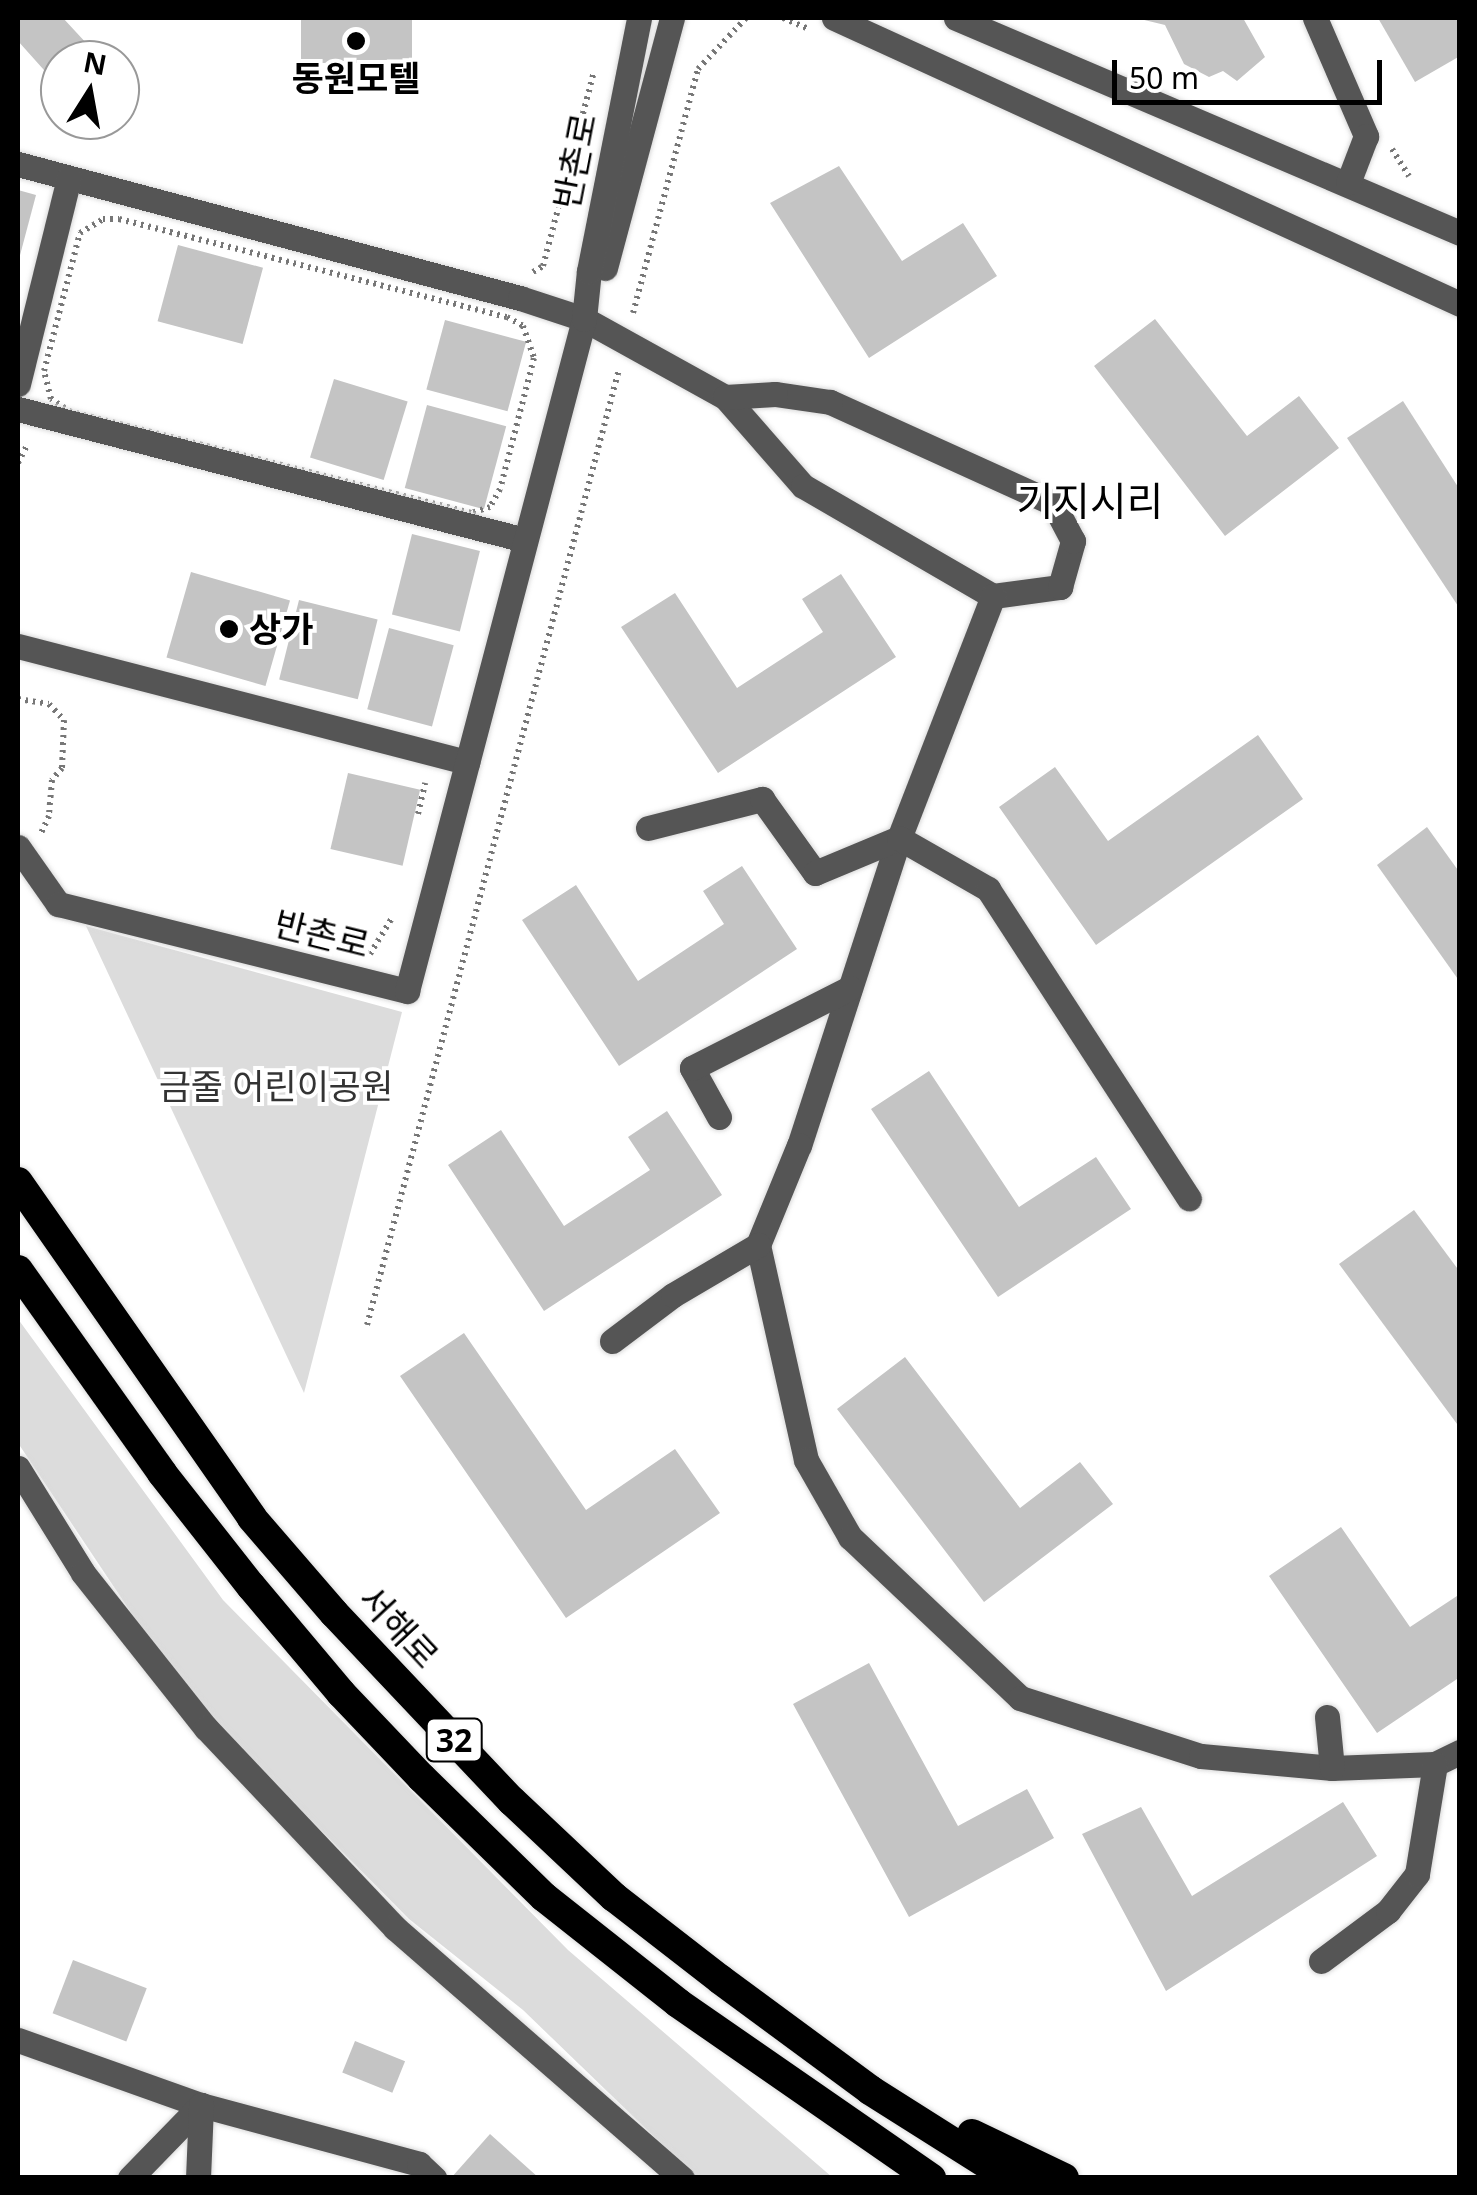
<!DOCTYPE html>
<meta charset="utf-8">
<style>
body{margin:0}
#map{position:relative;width:1477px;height:2195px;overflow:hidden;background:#fff;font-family:"Noto Sans","Noto Sans KR",sans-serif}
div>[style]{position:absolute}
.green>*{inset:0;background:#dcdcdc}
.building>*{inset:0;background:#c4c4c4;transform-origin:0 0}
.path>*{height:6px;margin-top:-3px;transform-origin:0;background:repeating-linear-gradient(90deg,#777 0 2.5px,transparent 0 7.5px)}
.roads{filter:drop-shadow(0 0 2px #dbdbdb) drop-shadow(0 0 2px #dbdbdb)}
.minor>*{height:25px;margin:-12.5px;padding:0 12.5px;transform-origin:12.5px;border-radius:12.5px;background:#555}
.highway>*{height:30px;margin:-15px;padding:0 15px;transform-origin:15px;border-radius:15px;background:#000}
.dots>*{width:28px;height:28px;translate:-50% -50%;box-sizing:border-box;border:5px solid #fff;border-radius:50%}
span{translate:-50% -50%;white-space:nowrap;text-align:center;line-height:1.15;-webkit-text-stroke:8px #fff;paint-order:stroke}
.shield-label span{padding:2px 8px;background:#fff;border:2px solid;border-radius:8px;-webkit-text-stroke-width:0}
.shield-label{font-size:32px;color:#000;font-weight:700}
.poi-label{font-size:35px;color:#000;font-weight:700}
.left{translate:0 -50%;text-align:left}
.street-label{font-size:35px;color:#000}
.park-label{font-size:35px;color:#333}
.quarter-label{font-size:40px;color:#000}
.frame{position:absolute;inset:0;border:20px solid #000;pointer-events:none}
.north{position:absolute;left:40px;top:40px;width:100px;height:100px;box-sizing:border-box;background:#fff;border:2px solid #999;border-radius:50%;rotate:11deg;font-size:28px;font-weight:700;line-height:40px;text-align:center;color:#000}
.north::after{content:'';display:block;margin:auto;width:35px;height:45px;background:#000;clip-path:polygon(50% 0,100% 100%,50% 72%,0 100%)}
.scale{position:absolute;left:1112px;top:60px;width:270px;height:45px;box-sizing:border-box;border:5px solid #000;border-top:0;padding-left:12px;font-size:30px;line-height:35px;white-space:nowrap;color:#000;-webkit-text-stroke:8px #fff;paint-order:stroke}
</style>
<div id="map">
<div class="green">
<div style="clip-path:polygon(86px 926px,402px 1012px,304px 1393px)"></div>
<div style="clip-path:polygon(18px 1319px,223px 1600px,568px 1950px,832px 2177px,696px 2177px,523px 2010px,409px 1919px,184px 1692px,18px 1443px)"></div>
</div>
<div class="building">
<div style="clip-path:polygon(18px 18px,63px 18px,88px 45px,72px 60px,60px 60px,60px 71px,52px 79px,18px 41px)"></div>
<div style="left:301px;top:18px;width:111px;height:45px"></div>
<div style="clip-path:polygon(1136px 18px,1243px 18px,1265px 57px,1237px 81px,1223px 71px,1209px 77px,1184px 64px,1165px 25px)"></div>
<div style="clip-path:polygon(1378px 18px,1460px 18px,1460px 56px,1415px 82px)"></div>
<div style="clip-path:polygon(839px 166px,902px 261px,963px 223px,997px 276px,869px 358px,770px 203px)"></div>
<div style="clip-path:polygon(18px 190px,36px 195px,19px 259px,18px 259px)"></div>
<div style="left:178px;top:245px;width:88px;height:79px;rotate:15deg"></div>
<div style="clip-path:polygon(1155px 319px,1247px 436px,1299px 396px,1339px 448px,1225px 536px,1094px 366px)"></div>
<div style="left:445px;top:320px;width:84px;height:72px;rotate:15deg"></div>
<div style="left:334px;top:379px;width:77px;height:82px;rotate:17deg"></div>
<div style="clip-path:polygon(1403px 401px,1460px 490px,1460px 609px,1347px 438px)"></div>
<div style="left:427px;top:405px;width:82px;height:86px;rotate:15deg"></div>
<div style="left:412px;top:534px;width:70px;height:83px;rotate:14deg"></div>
<div style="left:191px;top:572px;width:103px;height:89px;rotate:16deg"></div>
<div style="clip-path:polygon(841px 574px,896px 657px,718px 773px,621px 627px,675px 593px,737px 688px,823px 632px,802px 599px)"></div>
<div style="left:299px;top:600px;width:81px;height:82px;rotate:14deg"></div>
<div style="left:389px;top:628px;width:67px;height:84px;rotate:15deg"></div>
<div style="clip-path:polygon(1258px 735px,1303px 799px,1096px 945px,999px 807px,1055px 767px,1108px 841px)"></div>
<div style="left:348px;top:773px;width:74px;height:78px;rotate:13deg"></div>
<div style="clip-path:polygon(1427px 827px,1460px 873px,1460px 982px,1377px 865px)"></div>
<div style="clip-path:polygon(742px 866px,797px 949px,619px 1066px,522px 920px,576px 885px,638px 981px,724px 924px,703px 891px)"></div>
<div style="clip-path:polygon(929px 1071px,1019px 1207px,1096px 1157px,1131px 1209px,998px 1297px,871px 1109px)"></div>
<div style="clip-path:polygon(667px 1111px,722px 1195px,544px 1311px,448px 1165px,501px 1130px,564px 1226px,650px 1170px,628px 1137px)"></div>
<div style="clip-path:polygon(1414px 1210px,1460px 1272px,1460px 1428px,1339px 1264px)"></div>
<div style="clip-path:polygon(464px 1333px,586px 1510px,675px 1449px,720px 1513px,566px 1618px,400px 1376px)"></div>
<div style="clip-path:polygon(905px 1357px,1020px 1508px,1080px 1462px,1113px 1504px,984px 1602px,837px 1409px)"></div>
<div style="clip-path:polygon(1341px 1527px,1410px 1627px,1460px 1594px,1460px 1677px,1377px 1733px,1269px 1576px)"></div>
<div style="clip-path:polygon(869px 1663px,958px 1826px,1027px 1789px,1054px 1838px,909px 1917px,793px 1704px)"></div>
<div style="clip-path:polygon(1343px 1802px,1377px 1856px,1166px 1991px,1082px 1834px,1141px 1807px,1192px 1896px)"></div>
<div style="left:73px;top:1960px;width:79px;height:57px;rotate:21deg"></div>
<div style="left:355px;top:2041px;width:54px;height:34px;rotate:22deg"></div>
<div style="clip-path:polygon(490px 2134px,539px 2178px,451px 2178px)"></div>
</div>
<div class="path">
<div style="left:783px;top:18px;width:28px;rotate:23deg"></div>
<div style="left:1392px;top:149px;width:32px;rotate:58deg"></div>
<div style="left:103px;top:219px;width:16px"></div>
<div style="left:119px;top:219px;width:400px;rotate:14.2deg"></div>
<div style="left:507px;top:317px;width:18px;rotate:29deg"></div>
<div style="left:523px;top:326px;width:34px;rotate:71deg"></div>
<div style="left:534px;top:358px;width:135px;rotate:104.5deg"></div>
<div style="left:500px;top:489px;width:21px;rotate:119deg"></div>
<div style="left:490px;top:507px;width:20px;rotate:162deg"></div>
<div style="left:471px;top:513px;width:413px;rotate:-165.8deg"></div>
<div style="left:71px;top:412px;width:24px;rotate:-147deg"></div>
<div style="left:51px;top:399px;width:29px;rotate:-104deg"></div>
<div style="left:44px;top:371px;width:143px;rotate:-75.4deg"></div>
<div style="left:80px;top:233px;width:27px;rotate:-31deg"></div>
<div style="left:533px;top:272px;width:12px;rotate:-31deg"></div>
<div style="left:543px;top:266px;width:201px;rotate:-75.3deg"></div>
<div style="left:633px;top:313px;width:253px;rotate:-75.1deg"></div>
<div style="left:698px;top:69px;width:70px;rotate:-46.7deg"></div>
<div style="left:18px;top:463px;width:22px;rotate:-63deg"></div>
<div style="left:18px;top:699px;width:31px;rotate:9deg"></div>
<div style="left:49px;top:704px;width:22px;rotate:47deg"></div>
<div style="left:64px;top:720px;width:48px;rotate:92.4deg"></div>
<div style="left:62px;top:768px;width:16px;rotate:130deg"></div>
<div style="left:52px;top:780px;width:36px;rotate:95deg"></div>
<div style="left:49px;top:816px;width:19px;rotate:115deg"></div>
<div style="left:418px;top:814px;width:32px;rotate:-77deg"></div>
<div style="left:370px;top:954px;width:42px;rotate:-58.6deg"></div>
<div style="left:367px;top:1325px;width:989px;rotate:-75.23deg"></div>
</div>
<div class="roads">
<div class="minor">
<div style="left:834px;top:18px;width:688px;rotate:24.55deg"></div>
<div style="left:956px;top:18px;width:548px;rotate:23.1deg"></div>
<div style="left:1315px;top:18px;width:129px;rotate:66.6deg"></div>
<div style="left:1366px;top:136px;width:50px;rotate:111deg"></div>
<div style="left:18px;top:164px;width:520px;rotate:14.95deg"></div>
<div style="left:520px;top:298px;width:67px;rotate:18.2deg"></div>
<div style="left:584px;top:319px;width:161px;rotate:29deg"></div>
<div style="left:725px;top:397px;width:118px;rotate:48.8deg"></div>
<div style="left:803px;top:486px;width:220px;rotate:30.1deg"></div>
<div style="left:993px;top:596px;width:68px;rotate:-7.7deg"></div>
<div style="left:1060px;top:587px;width:48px;rotate:-74.2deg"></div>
<div style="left:1073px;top:541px;width:43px;rotate:-117.8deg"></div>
<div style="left:1053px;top:503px;width:245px;rotate:-155.6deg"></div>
<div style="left:830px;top:402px;width:56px;rotate:-171.7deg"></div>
<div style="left:775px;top:394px;width:50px;rotate:176.6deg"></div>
<div style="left:605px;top:268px;width:259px;rotate:-75deg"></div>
<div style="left:18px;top:384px;width:212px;rotate:-76.1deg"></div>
<div style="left:18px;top:409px;width:524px;rotate:14.49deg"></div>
<div style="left:993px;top:596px;width:260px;rotate:111.2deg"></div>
<div style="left:899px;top:838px;width:323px;rotate:108deg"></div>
<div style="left:799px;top:1145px;width:108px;rotate:112.3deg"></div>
<div style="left:758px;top:1245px;width:220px;rotate:77.4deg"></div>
<div style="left:806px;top:1460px;width:89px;rotate:60.3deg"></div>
<div style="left:850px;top:1537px;width:234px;rotate:43.4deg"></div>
<div style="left:1020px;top:1698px;width:190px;rotate:17.8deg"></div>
<div style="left:1201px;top:1756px;width:132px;rotate:5.2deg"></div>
<div style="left:1332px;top:1768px;width:103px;rotate:-2.2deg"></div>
<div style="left:1435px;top:1764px;width:28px;rotate:-26deg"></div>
<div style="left:18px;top:646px;width:464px;rotate:14.5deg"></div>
<div style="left:648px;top:828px;width:118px;rotate:-14.3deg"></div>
<div style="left:762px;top:799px;width:91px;rotate:54.4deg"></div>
<div style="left:815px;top:873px;width:91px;rotate:-22.6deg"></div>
<div style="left:899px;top:838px;width:103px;rotate:29.8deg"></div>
<div style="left:988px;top:889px;width:369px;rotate:57deg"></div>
<div style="left:18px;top:847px;width:70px;rotate:54.9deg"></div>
<div style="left:58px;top:904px;width:360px;rotate:14deg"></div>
<div style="left:407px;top:991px;width:695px;rotate:-75.24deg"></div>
<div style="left:584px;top:319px;width:48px;rotate:-84.1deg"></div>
<div style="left:589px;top:271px;width:258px;rotate:-78.8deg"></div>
<div style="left:719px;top:1117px;width:56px;rotate:-118.9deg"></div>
<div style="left:692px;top:1068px;width:177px;rotate:-26.9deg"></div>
<div style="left:612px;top:1341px;width:76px;rotate:-37deg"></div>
<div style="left:673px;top:1295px;width:99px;rotate:-30.5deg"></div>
<div style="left:18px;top:1468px;width:123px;rotate:58.2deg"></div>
<div style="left:83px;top:1573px;width:198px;rotate:51.6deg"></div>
<div style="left:206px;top:1728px;width:275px;rotate:46.6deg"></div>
<div style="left:395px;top:1928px;width:381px;rotate:41.1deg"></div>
<div style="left:1327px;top:1717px;width:51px;rotate:84.4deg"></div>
<div style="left:1321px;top:1961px;width:84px;rotate:-36.7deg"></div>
<div style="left:1388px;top:1911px;width:47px;rotate:-51.9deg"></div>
<div style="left:1417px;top:1874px;width:111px;rotate:-80.7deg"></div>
<div style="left:18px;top:2040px;width:194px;rotate:19.6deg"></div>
<div style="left:201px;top:2105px;width:226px;rotate:15.1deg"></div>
<div style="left:419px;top:2164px;width:21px;rotate:43deg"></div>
<div style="left:130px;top:2178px;width:102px;rotate:-45.8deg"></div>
<div style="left:198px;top:2178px;width:73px;rotate:-87.6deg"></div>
</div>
<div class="highway">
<div style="left:18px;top:1182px;width:409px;rotate:55.1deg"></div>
<div style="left:252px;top:1518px;width:125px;rotate:49.2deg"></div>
<div style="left:334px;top:1613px;width:259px;rotate:46.6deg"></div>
<div style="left:512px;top:1801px;width:140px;rotate:43.3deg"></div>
<div style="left:614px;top:1897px;width:135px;rotate:37.8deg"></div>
<div style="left:721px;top:1980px;width:185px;rotate:36.4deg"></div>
<div style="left:870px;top:2090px;width:165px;rotate:32.3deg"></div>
<div style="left:18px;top:1270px;width:249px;rotate:54.6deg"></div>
<div style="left:162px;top:1473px;width:144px;rotate:51.8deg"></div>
<div style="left:251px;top:1586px;width:140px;rotate:49.9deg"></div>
<div style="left:341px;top:1693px;width:117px;rotate:46.4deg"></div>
<div style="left:422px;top:1778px;width:170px;rotate:44.3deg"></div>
<div style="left:544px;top:1897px;width:171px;rotate:38.3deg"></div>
<div style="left:678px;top:2003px;width:308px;rotate:34.7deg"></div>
<div style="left:972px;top:2134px;width:102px;rotate:25.6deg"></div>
</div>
</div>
<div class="dots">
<div style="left:356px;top:41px;background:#000"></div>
<div style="left:229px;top:629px;background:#000"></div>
</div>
<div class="shield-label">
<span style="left:454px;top:1740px">32</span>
</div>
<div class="poi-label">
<span style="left:356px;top:78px">동원모텔</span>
<span class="left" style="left:249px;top:629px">상가</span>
</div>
<div class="street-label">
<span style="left:575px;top:161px;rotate:-79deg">반촌로</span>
<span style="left:322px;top:934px;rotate:14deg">반촌로</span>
<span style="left:399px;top:1627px;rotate:47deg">서해로</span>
</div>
<div class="park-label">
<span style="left:276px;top:1086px">금줄 어린이공원</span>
</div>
<div class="quarter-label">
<span style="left:1090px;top:501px">기지시리</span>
</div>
<div class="frame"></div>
<div class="north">N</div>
<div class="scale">50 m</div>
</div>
